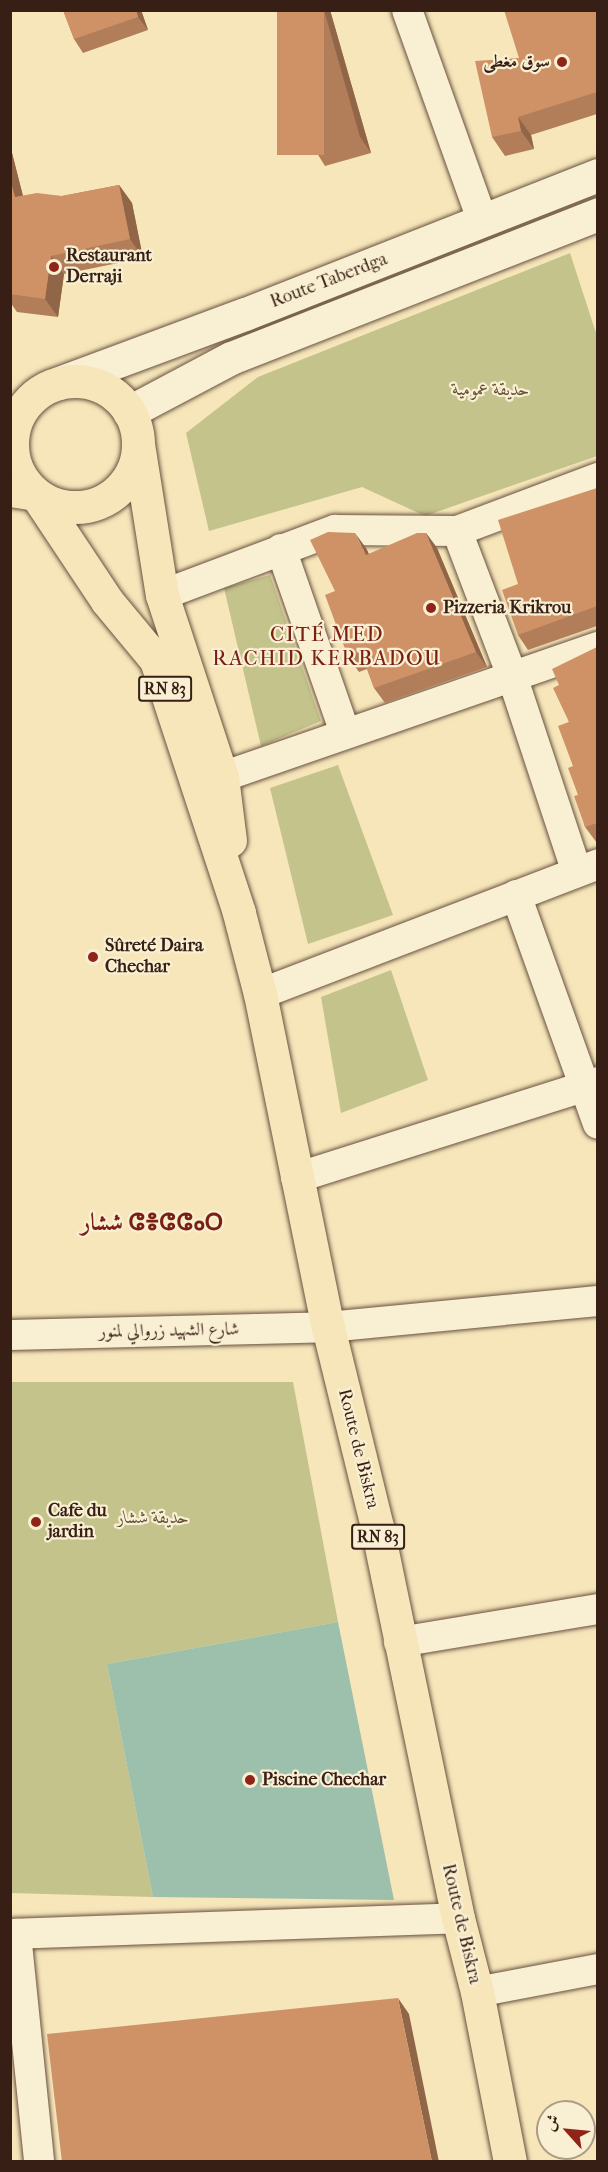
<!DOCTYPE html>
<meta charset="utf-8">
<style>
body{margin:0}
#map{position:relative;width:608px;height:2172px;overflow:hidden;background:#f6e6ba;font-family:"IM FELL French Canon",Amiri,"Noto Sans Tifinagh",serif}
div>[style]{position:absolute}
.green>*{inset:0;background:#c3c38b}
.water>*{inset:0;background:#9dc0ac}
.roads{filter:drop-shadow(0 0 2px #68513f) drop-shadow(0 0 2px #68513f)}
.street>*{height:30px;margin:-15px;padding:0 15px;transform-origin:15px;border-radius:15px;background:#f9efd2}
.secondary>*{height:33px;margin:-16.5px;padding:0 16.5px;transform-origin:16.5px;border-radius:16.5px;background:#f9efd2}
.primary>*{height:33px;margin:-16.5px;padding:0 16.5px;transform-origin:16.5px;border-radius:16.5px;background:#f6e6ba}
.primary>.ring{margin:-16.5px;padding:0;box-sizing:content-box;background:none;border:33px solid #f6e6ba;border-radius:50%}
.wall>*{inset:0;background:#b27e59}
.shaded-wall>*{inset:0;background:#916648}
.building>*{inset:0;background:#cf9267;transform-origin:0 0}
.dots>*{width:16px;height:16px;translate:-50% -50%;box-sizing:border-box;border:3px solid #f9efd2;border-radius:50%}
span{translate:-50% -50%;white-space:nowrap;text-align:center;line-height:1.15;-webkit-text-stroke:4.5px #f9efd2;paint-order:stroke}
.shield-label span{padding:2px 4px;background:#f9efd2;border:2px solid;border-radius:4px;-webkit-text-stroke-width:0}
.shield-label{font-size:16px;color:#381f16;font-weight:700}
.poi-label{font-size:18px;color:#381f16;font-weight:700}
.right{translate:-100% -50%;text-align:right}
.left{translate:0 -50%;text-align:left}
.street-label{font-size:18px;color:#381f16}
.park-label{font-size:18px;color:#625039;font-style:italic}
.quarter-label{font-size:21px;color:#7a1f14;letter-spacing:1.5px}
.district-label{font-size:24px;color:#7a1f14;font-weight:700}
.frame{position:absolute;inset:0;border:12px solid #381f16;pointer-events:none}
.north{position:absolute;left:536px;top:2100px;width:60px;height:60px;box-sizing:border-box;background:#f9efd2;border:2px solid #ac9c87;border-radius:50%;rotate:297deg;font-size:16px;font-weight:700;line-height:24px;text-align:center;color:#381f16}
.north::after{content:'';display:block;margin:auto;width:21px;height:27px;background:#8f2418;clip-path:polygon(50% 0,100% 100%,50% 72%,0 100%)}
</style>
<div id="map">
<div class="green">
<div style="clip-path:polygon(570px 253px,597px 336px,597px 456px,425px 516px,362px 487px,209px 531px,186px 433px,258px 377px)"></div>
<div style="clip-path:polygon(270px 575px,321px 721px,261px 746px,224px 588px)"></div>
<div style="clip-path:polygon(338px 765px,393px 915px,308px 944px,270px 788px)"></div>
<div style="clip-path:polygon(391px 970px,428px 1080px,341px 1113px,321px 997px)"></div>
<div style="clip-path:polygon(11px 1382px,293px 1382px,338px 1622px,107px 1664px,153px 1897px,11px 1893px)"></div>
</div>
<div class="water">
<div style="clip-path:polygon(338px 1622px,394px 1900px,153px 1897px,107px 1664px)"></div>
</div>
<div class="roads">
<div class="street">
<div style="left:407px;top:10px;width:225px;rotate:70.3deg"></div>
<div style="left:457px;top:531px;width:155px;rotate:69.2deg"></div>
<div style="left:512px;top:676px;width:206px;rotate:71.7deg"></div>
<div style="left:281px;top:549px;width:195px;rotate:70.8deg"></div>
<div style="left:162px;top:595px;width:185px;rotate:-20.6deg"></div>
<div style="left:335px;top:530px;width:122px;rotate:0.5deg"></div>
<div style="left:457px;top:531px;width:151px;rotate:-20.6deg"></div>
<div style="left:222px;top:777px;width:398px;rotate:-19.1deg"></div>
<div style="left:516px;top:895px;width:243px;rotate:70.3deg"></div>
<div style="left:260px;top:994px;width:362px;rotate:-21deg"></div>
<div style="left:296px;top:1178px;width:317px;rotate:-17.6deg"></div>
<div style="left:10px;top:1335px;width:318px;rotate:-1.4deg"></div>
<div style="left:328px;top:1327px;width:271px;rotate:-5.5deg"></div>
<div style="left:399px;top:1642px;width:202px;rotate:-9.4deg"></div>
<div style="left:10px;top:1934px;width:448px;rotate:-2deg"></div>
<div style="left:16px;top:1934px;width:229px;rotate:84.2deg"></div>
<div style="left:477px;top:1992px;width:123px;rotate:-10.8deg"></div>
</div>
<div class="secondary">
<div style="left:59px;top:383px;width:198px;rotate:-20.4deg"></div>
<div style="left:245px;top:314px;width:379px;rotate:-21.5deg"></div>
<div style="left:129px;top:412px;width:115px;rotate:-27.9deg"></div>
<div style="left:231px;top:358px;width:394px;rotate:-21.4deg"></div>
</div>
<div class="primary">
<div class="ring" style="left:12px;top:381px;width:93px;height:93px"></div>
<div style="left:138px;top:444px;width:153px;rotate:81deg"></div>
<div style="left:162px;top:595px;width:192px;rotate:71.8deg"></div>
<div style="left:222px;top:777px;width:64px;rotate:82.8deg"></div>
<div style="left:10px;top:490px;width:26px;rotate:9deg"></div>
<div style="left:36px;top:494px;width:128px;rotate:56.4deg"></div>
<div style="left:107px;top:601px;width:77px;rotate:50.3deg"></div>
<div style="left:156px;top:660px;width:266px;rotate:71.8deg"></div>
<div style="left:239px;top:913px;width:84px;rotate:75.5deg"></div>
<div style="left:260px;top:994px;width:340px;rotate:78.5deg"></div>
<div style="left:328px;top:1327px;width:206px;rotate:76.2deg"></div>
<div style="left:377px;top:1527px;width:399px;rotate:78.3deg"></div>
<div style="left:458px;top:1918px;width:76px;rotate:75.6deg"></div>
<div style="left:477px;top:1992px;width:173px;rotate:79deg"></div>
</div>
</div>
<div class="wall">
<div style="clip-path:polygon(63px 10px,141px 10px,148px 30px,83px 53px,74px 39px)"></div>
<div style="clip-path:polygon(277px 10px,330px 10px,371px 153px,325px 166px,315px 150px)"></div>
<div style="clip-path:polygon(597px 10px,597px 114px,531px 135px,534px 149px,505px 156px,492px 137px,519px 58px)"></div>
<div style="clip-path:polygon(10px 145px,23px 196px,62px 196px,119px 185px,132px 203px,143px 258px,64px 274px,58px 317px,17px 312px,10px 302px)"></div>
<div style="clip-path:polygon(597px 488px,597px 626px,528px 650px,518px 635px,518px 584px)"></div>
<div style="clip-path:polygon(426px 533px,437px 548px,487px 667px,385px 703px,374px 688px,367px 669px,359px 672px,348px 657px,335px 591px,366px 548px,369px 554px)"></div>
<div style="clip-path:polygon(597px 647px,597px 843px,585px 827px,578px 795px,573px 766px,569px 722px,559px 685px)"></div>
</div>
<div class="shaded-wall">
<div style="clip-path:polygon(136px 10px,141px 10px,148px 30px,138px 17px)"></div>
<div style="clip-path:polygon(324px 10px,330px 10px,371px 153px,360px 137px)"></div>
<div style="clip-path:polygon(518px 117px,531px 135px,534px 149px,521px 131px)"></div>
<div style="clip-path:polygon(10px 145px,28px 216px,15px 197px,10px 179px)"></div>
<div style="clip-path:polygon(119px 185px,132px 203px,143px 258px,130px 239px)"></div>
<div style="clip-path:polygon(51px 256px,64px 274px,58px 317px,45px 299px)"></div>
<div style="clip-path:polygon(355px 533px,366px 548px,376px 570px,366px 555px)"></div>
<div style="clip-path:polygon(426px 533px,437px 548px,487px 667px,476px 652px)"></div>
<div style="clip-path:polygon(398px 1998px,409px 2014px,439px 2162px,432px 2162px)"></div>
</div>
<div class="building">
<div style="clip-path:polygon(63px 10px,136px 10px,138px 17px,74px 39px)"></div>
<div style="left:277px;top:10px;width:47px;height:145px"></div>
<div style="clip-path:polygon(504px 10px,597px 10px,597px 92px,518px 117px,521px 131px,492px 137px,475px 61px,519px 58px)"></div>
<div style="clip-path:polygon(10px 179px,15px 197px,37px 193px,62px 196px,119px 185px,130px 239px,51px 256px,45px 299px,10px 294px)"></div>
<div style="clip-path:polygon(597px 488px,597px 606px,518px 635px,502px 590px,518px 584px,498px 520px)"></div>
<div style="clip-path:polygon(328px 532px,355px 533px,366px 555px,417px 533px,426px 533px,476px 652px,374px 688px,361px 652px,348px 657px,325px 595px,335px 591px,310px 540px)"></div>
<div style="clip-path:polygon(597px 647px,597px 823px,585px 827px,574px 796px,578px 795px,568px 768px,573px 766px,558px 726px,569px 722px,553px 688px,559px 685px,552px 669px)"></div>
<div style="clip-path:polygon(398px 1998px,432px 2162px,62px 2162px,47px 2034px)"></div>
</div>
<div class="dots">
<div style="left:562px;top:62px;background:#8f2418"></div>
<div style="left:54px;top:267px;background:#8f2418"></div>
<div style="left:431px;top:608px;background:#8f2418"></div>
<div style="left:93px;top:957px;background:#8f2418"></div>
<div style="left:36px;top:1522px;background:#8f2418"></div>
<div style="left:250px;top:1780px;background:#8f2418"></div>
</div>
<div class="shield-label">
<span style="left:165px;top:689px">RN 83</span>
<span style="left:378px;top:1537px">RN 83</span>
</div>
<div class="poi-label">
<span class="right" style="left:550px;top:62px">سوق مغطى</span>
<span class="left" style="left:66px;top:267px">Restaurant<br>Derraji</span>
<span class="left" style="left:443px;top:608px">Pizzeria Krikrou</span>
<span class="left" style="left:105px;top:957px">Sûreté Daira<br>Chechar</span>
<span class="left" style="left:48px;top:1522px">Cafe du<br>jardin</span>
<span class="left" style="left:262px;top:1780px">Piscine Chechar</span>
</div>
<div class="street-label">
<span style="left:329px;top:281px;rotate:-21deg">Route Taberdga</span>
<span style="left:169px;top:1331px;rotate:-1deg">شارع الشهيد زروالي لمنور</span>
<span style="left:358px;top:1449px;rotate:76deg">Route de Biskra</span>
<span style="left:461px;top:1924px;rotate:77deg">Route de Biskra</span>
</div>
<div class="park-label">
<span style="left:491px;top:390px">حديقة عمومية</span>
<span style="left:153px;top:1518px">حديقة ششار</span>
</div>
<div class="quarter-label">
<span style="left:327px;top:646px">CITÉ MED<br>RACHID KERBADOU</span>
</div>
<div class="district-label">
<span style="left:152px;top:1223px">ششار ⵛⴻⵛⵛⴰⵔ</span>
</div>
<div class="frame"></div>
<div class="north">ش</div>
</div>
